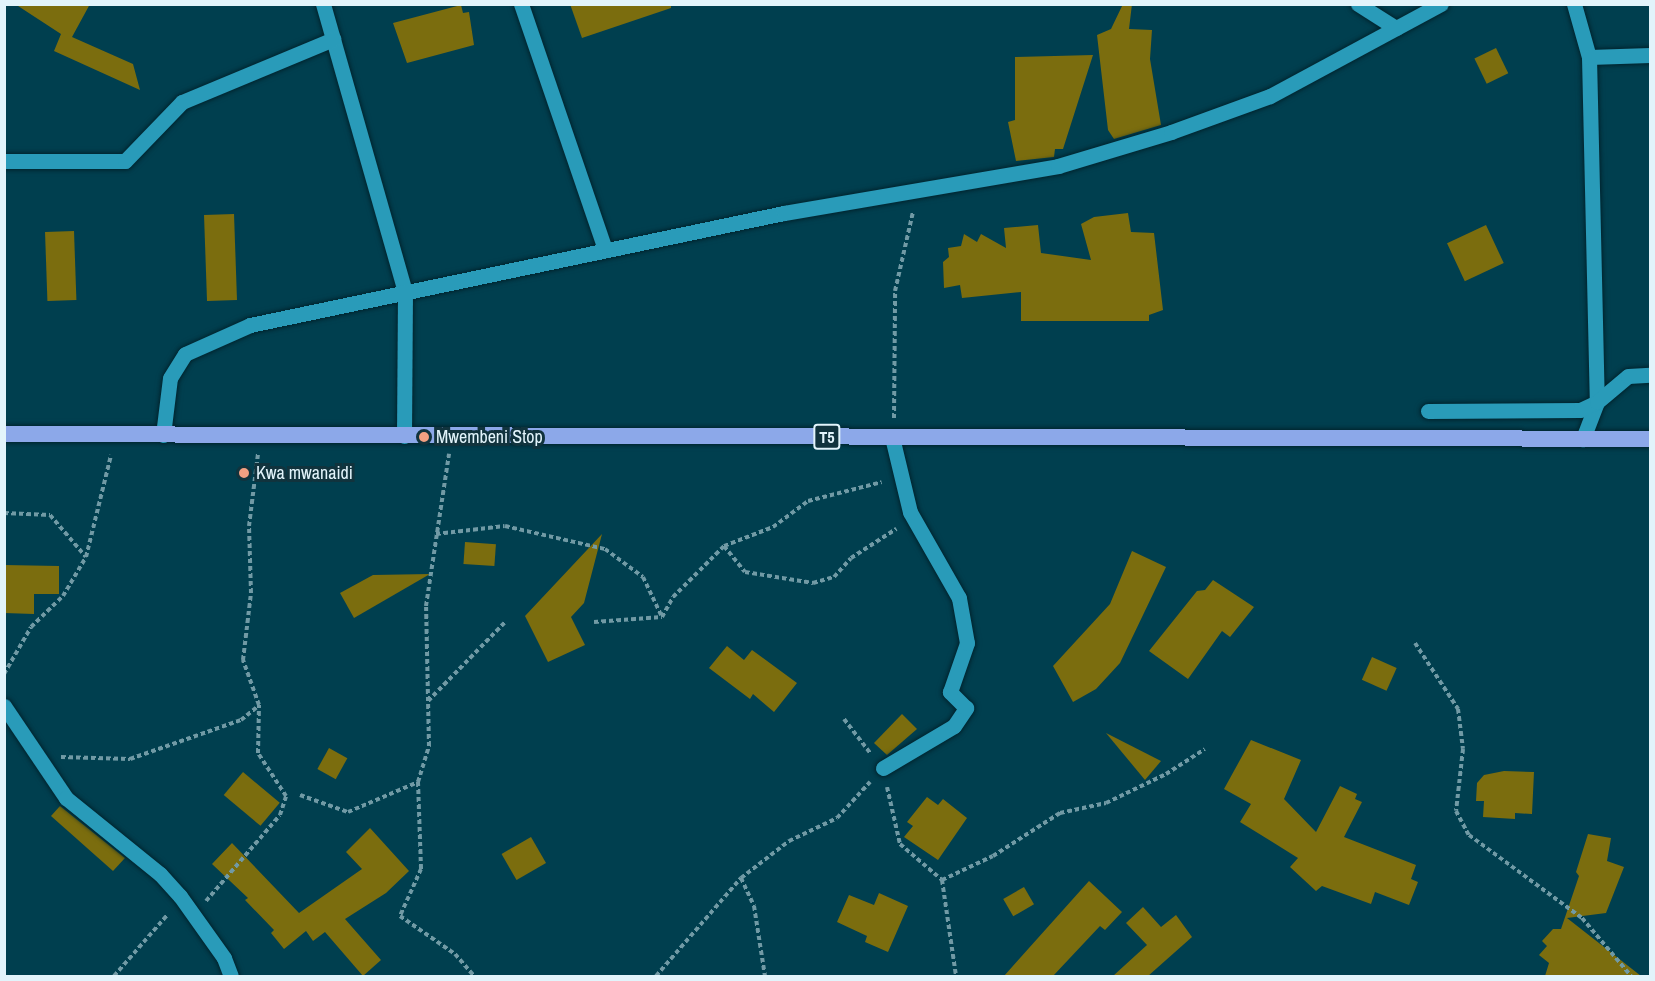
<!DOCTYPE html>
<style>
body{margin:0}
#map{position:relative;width:1655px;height:981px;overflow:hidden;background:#003f4f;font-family:"Archivo Narrow",sans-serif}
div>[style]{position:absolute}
.building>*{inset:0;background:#7b6d0e;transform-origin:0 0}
.path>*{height:4px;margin-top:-2px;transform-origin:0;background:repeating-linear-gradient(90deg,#719aa5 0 4.5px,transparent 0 7.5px)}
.roads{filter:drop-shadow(0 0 2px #01242e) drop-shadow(0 0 2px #01242e)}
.minor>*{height:15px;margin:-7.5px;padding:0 7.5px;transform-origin:7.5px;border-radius:7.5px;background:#299bb9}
.tertiary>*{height:15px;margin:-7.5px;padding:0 7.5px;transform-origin:7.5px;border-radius:7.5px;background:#299bb9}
.trunk>*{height:16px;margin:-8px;padding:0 8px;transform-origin:8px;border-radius:8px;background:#8ca8e9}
.dots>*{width:16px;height:16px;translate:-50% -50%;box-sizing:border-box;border:3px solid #11333d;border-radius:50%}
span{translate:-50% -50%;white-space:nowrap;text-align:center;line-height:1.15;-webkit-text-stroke:6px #11333d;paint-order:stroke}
.shield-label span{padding:2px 4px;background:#11333d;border:2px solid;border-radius:4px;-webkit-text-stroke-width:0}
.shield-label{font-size:16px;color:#e2f4fb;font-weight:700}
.poi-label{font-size:18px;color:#e2f4fb}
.left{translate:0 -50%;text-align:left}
.frame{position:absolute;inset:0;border:6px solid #e2f4fb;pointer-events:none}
</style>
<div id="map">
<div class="building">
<div style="clip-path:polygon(15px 4px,90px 4px,72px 37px,133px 64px,140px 90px,54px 51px,61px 34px)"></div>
<div style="clip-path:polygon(570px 4px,671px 4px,671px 8px,582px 38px)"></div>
<div style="clip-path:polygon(1123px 4px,1132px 4px,1129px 29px,1152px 30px,1150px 59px,1161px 125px,1114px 139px,1108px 130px,1097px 35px,1111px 29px)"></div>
<div style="clip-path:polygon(461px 5px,463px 13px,469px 12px,474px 45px,407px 63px,393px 23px)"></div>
<div style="left:1496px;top:48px;width:28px;height:24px;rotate:64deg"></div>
<div style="clip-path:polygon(1093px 55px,1063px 149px,1055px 149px,1054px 157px,1016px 161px,1008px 122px,1015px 120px,1015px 57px)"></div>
<div style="clip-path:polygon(1128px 213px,1131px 232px,1154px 233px,1163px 310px,1149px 315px,1149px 321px,1021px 321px,1021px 292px,962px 298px,960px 285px,944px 288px,943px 262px,949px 257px,948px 248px,961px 246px,964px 234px,977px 242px,981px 234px,1006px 248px,1004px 228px,1038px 225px,1041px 253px,1091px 260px,1081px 224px,1094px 217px)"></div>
<div style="left:234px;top:214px;width:86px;height:30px;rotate:88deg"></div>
<div style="left:1486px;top:225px;width:42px;height:43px;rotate:65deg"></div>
<div style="left:74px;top:231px;width:69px;height:29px;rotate:88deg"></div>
<div style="clip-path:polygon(602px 534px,584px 603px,571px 617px,585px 645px,548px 662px,525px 616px)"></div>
<div style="left:465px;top:542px;width:31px;height:22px;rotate:4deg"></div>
<div style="clip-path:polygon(1132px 551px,1166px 567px,1120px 663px,1096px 689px,1073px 702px,1053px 666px,1110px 604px)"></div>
<div style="clip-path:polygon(4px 565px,59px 566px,59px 594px,34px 594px,34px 614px,4px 613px)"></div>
<div style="clip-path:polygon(430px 574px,354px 618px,340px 593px,373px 575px)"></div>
<div style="clip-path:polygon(1213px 580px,1254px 607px,1230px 637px,1222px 631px,1188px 679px,1149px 651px,1197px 591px,1205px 590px)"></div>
<div style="clip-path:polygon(727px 646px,744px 660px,752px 650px,797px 683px,774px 712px,753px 694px,750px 699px,709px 668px)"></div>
<div style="left:1372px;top:657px;width:27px;height:25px;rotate:24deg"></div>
<div style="clip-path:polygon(902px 714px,917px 729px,887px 755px,874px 743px)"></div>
<div style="clip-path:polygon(1106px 733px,1161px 761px,1145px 780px)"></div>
<div style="clip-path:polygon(1251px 740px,1301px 760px,1284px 799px,1316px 832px,1340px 786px,1357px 794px,1355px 799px,1362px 802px,1344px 837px,1416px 865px,1411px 879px,1418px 882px,1409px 905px,1375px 892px,1371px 904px,1322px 886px,1316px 891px,1290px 867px,1298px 858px,1240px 822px,1251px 804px,1224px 789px)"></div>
<div style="left:329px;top:748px;width:21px;height:24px;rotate:29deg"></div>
<div style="clip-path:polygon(1504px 771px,1534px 772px,1532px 814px,1515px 813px,1515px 819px,1483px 817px,1484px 801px,1476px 801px,1477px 783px,1484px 775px)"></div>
<div style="left:243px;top:772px;width:48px;height:30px;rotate:40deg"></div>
<div style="clip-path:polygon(927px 797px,938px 805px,943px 799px,967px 818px,938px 860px,904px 837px,913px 826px,907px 822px)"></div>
<div style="clip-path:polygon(60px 806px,125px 858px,113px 871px,51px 816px)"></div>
<div style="clip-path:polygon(370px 828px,409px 871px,386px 893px,345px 919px,381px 960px,363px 976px,325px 932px,313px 941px,306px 931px,284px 949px,271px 933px,274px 930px,245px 900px,248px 898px,212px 864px,232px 843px,299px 913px,362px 869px,346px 852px)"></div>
<div style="clip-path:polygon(1588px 834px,1611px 838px,1607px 861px,1624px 867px,1606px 913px,1567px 918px,1641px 976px,1545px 976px,1549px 963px,1539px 955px,1547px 946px,1542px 941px,1553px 929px,1561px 929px,1579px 876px,1576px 872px)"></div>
<div style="left:531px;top:837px;width:30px;height:34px;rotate:60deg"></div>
<div style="clip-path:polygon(1089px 881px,1122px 912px,1105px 930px,1100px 926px,1053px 976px,1004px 976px)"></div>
<div style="left:1024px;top:887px;width:20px;height:24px;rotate:60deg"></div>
<div style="clip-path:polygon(879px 893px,908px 906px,888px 952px,865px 942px,867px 936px,837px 922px,849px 895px,874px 905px)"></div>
<div style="clip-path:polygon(1143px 907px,1161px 927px,1176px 915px,1192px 937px,1148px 976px,1113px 976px,1147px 945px,1126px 923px)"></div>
</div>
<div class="path">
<div style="left:894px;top:418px;width:127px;rotate:-89.5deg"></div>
<div style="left:895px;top:291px;width:81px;rotate:-77.2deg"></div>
<div style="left:4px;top:513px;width:46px;rotate:2.5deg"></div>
<div style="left:50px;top:515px;width:55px;rotate:49.4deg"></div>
<div style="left:86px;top:557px;width:105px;rotate:-76.2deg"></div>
<div style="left:436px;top:534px;width:69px;rotate:-6.6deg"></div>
<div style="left:505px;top:526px;width:103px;rotate:13deg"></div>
<div style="left:605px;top:549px;width:47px;rotate:36.4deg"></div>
<div style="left:643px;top:577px;width:44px;rotate:64.6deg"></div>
<div style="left:724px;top:546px;width:33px;rotate:51deg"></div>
<div style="left:745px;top:572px;width:69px;rotate:9.2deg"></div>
<div style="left:813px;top:583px;width:22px;rotate:-16deg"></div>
<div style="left:834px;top:577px;width:25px;rotate:-48deg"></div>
<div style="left:851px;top:558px;width:54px;rotate:-32.8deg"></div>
<div style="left:594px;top:622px;width:68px;rotate:-4.2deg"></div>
<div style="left:662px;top:617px;width:23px;rotate:-61deg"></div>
<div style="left:673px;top:597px;width:72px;rotate:-45deg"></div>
<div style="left:724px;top:546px;width:53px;rotate:-21.2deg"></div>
<div style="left:773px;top:527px;width:44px;rotate:-36.6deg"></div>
<div style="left:808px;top:501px;width:76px;rotate:-14.4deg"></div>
<div style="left:1415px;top:643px;width:79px;rotate:56.9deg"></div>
<div style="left:1458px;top:709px;width:40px;rotate:82.9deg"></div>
<div style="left:1463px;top:749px;width:62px;rotate:96.4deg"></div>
<div style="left:1456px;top:811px;width:27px;rotate:62deg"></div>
<div style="left:1469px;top:835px;width:140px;rotate:36.3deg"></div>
<div style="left:1582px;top:918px;width:76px;rotate:49.8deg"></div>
<div style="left:4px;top:674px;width:54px;rotate:-60.1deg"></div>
<div style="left:31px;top:627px;width:45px;rotate:-44.1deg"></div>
<div style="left:63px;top:596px;width:45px;rotate:-59.5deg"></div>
<div style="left:428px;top:701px;width:110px;rotate:-45.7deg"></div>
<div style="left:844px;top:719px;width:44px;rotate:52.4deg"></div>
<div style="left:61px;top:757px;width:69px;rotate:1.7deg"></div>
<div style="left:130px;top:759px;width:118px;rotate:-19.4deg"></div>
<div style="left:241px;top:720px;width:22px;rotate:-39deg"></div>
<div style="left:418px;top:782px;width:87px;rotate:88deg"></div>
<div style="left:421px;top:869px;width:51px;rotate:114.1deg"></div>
<div style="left:400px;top:916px;width:67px;rotate:34.6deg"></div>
<div style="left:455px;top:954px;width:29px;rotate:49deg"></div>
<div style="left:887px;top:787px;width:58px;rotate:77.2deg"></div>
<div style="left:900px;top:844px;width:55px;rotate:40.6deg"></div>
<div style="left:942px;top:880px;width:97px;rotate:81.7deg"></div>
<div style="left:300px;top:795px;width:51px;rotate:19.5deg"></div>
<div style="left:348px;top:812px;width:76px;rotate:-23.2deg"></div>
<div style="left:418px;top:782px;width:38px;rotate:-73deg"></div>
<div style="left:429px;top:746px;width:140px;rotate:-91.2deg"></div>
<div style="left:426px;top:606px;width:154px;rotate:-81.4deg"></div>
<div style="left:741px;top:878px;width:31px;rotate:65deg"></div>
<div style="left:754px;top:906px;width:71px;rotate:81.1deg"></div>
<div style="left:942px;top:880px;width:56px;rotate:-25.2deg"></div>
<div style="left:993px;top:856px;width:80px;rotate:-32.7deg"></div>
<div style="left:1060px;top:813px;width:47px;rotate:-12.3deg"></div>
<div style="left:1106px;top:803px;width:67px;rotate:-25.8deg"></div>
<div style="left:1166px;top:774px;width:46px;rotate:-32.7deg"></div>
<div style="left:206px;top:901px;width:113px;rotate:-49.3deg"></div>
<div style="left:280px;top:815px;width:20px;rotate:-72deg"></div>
<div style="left:286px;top:796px;width:51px;rotate:-123.1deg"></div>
<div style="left:258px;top:753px;width:48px;rotate:-88.8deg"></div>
<div style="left:259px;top:705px;width:48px;rotate:-109.6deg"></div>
<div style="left:243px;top:660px;width:67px;rotate:-83.2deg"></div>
<div style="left:251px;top:593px;width:67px;rotate:-91.7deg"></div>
<div style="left:249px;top:526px;width:73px;rotate:-82.9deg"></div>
<div style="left:1349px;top:975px;width:1px;rotate:90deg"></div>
<div style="left:114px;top:976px;width:82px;rotate:-48.9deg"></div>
<div style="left:656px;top:976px;width:130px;rotate:-49.1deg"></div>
<div style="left:741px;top:878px;width:61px;rotate:-37.6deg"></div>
<div style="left:789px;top:841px;width:53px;rotate:-25.6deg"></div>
<div style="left:837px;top:818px;width:49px;rotate:-47.5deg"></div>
</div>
<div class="roads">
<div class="minor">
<div style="left:323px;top:4px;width:299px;rotate:74.1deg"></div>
<div style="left:405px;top:292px;width:144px;rotate:90.4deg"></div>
<div style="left:521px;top:4px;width:260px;rotate:71.1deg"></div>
<div style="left:1358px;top:4px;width:45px;rotate:32.3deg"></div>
<div style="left:1574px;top:4px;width:55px;rotate:74.2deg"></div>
<div style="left:1589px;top:57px;width:345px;rotate:88.7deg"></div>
<div style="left:1597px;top:402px;width:40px;rotate:111deg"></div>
<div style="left:1589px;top:57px;width:61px;rotate:-1.9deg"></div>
<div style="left:4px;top:161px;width:121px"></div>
<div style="left:125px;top:161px;width:82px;rotate:-46deg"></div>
<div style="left:182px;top:102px;width:164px;rotate:-22.6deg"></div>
<div style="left:1428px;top:411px;width:152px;rotate:-0.4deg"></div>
<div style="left:1580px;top:410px;width:19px;rotate:-25deg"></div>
<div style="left:1597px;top:402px;width:40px;rotate:-40deg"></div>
<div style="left:1628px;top:376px;width:22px;rotate:-3deg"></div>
<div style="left:4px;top:706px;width:111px;rotate:56deg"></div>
<div style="left:66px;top:798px;width:121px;rotate:39deg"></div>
<div style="left:160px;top:874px;width:30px;rotate:48deg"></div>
<div style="left:180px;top:896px;width:76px;rotate:54.6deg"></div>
<div style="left:224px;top:958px;width:19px;rotate:69deg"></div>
<div style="left:883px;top:768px;width:82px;rotate:-30.6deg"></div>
<div style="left:954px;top:726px;width:22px;rotate:-56deg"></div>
<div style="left:966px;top:708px;width:23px;rotate:-135deg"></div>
<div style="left:950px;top:692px;width:52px;rotate:-70.9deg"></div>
<div style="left:967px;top:643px;width:46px;rotate:-100.1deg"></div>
<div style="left:959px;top:598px;width:99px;rotate:-119.7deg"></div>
<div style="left:910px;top:512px;width:77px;rotate:-103.5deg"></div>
</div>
<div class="tertiary">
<div style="left:163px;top:435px;width:57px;rotate:-83deg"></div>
<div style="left:170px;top:378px;width:28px;rotate:-58deg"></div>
<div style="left:185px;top:354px;width:71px;rotate:-24deg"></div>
<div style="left:250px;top:325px;width:546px;rotate:-11.85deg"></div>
<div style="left:784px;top:213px;width:278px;rotate:-9.7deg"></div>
<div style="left:1058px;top:166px;width:118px;rotate:-16.7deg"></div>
<div style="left:1171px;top:132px;width:105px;rotate:-20deg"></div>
<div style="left:1270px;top:96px;width:194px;rotate:-28.3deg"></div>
</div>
<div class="trunk">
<div style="left:4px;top:434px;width:1646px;rotate:0.17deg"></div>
</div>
</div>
<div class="dots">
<div style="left:424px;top:437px;background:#f3a082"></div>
<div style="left:244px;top:473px;background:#f3a082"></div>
</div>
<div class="shield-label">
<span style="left:827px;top:437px">T5</span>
</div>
<div class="poi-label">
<span class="left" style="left:436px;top:437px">Mwembeni Stop</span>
<span class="left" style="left:256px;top:473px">Kwa mwanaidi</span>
</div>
<div class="frame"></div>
</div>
